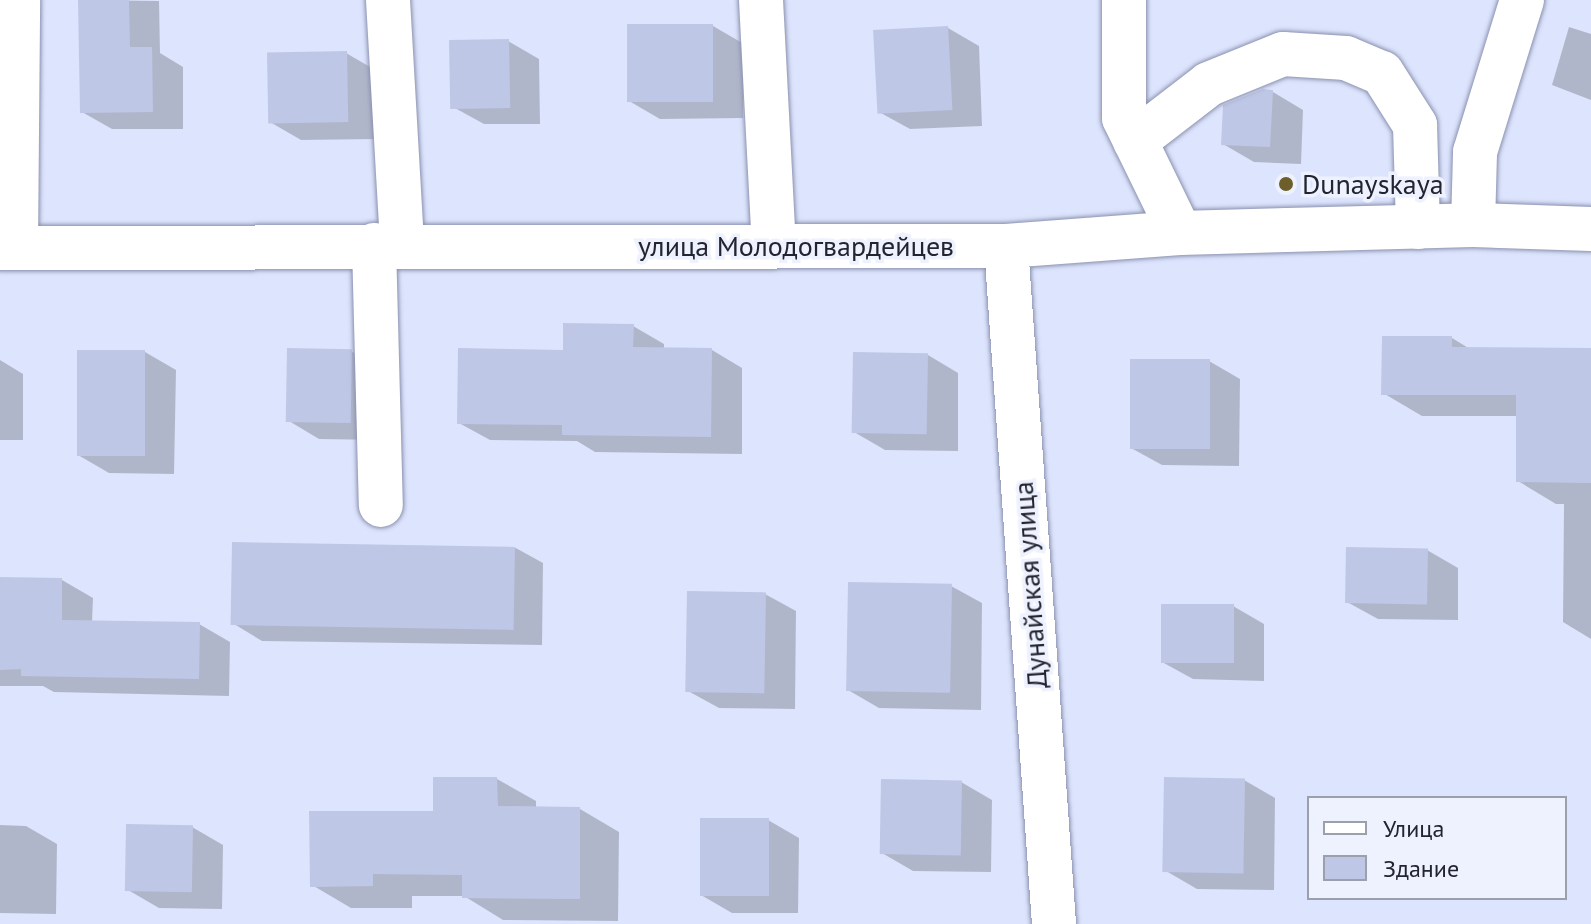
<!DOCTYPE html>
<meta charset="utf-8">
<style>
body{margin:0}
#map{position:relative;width:1591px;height:924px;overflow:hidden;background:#dde4fd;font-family:"PT Sans",sans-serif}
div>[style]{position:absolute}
.shadow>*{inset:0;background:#0003}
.building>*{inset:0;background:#bfc7e6;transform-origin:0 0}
.roads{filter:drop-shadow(0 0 2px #8a91af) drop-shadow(0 0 2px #8a91af)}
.minor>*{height:44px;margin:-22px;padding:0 22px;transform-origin:22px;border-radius:22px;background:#fff}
.dots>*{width:22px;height:22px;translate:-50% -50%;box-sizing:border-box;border:4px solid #eef1fe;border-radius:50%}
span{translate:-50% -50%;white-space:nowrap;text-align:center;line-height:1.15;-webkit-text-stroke:7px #eef1fe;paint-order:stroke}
.poi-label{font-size:28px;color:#222531}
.left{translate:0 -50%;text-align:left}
.street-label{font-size:28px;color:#222531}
.legend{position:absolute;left:1307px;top:796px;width:260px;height:104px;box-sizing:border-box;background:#eef1fe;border:2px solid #9c9fac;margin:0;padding:10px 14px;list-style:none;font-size:24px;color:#222531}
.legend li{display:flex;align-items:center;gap:16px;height:40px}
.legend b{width:40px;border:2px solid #9c9fac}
</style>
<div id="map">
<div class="shadow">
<div style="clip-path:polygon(80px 0,159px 1px,160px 53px,183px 67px,183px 129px,112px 129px,82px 112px)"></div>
<div style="clip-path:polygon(713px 26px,744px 44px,743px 118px,660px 119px,629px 101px)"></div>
<div style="clip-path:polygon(1569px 27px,1591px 34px,1591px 100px,1552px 85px)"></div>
<div style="clip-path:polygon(948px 28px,979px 46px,982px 126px,910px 129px,879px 112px)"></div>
<div style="clip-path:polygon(508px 41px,539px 59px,540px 124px,484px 124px,453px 107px)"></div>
<div style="clip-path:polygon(346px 53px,377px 71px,378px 139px,301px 140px,270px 122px)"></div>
<div style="clip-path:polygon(1273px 92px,1303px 110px,1301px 164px,1254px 162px,1223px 144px)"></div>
<div style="clip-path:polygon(633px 326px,664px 344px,664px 350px,712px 350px,742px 368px,742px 454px,595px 452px,577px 441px,490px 440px,459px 423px,565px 352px)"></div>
<div style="clip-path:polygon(1452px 338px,1470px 349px,1591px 350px,1591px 639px,1563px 622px,1564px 504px,1556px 504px,1518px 481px,1518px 416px,1422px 416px,1383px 393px)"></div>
<div style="clip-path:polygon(351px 351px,382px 369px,382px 440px,319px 439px,289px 421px)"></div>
<div style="clip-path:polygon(145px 352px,176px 370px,174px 474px,109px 473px,78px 455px)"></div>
<div style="clip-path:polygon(928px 355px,958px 373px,958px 451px,885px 450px,854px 432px)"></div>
<div style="clip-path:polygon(0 360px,23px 374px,23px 440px,0 440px)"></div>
<div style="clip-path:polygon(1209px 361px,1240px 379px,1239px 466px,1162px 465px,1131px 448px)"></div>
<div style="clip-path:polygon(514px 547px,543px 563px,542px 645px,262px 641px,234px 624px)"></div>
<div style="clip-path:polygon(1427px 550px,1458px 568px,1458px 620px,1378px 619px,1347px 602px)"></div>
<div style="clip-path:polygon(0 579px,62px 580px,93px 598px,92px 622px,199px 624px,230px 642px,229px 696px,54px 692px,43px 686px,0 686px)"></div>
<div style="clip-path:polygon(951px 586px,982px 603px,981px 710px,879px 708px,848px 690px)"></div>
<div style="clip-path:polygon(765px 594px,796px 611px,795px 709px,719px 708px,688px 691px)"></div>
<div style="clip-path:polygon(1233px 606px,1264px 624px,1264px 681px,1193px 679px,1162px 662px)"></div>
<div style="clip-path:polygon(497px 779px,536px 801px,536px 809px,580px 809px,619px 832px,618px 921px,503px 920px,464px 896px,412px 896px,412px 908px,351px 908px,312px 885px)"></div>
<div style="clip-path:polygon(1244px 780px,1275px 798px,1274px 890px,1197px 889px,1166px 871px)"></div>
<div style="clip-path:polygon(961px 782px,992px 800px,991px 872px,913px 871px,882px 853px)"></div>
<div style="clip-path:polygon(768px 820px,799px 838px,798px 913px,732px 913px,701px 895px)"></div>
<div style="clip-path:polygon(0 825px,26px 826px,57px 844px,56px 914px,0 913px)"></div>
<div style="clip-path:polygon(192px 827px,223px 845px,222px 909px,159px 908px,128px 890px)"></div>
</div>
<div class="building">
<div style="clip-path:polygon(78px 0,129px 0,130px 47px,152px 47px,153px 112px,80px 113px)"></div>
<div style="left:627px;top:24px;width:86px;height:78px"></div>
<div style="left:948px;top:26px;width:84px;height:75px;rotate:87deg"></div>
<div style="left:509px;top:39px;width:69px;height:60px;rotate:89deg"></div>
<div style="left:347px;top:51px;width:71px;height:80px;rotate:89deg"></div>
<div style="clip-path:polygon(1263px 89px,1273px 90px,1270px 147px,1221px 145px,1223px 105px)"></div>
<div style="clip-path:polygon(563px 323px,634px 324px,633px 347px,712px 348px,711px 437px,562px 435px,562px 425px,457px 424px,458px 348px,563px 350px)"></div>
<div style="clip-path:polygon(1382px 336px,1452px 336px,1452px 347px,1591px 348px,1591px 483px,1516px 482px,1516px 395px,1381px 395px)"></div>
<div style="left:287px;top:348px;width:65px;height:74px;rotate:1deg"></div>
<div style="left:77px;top:350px;width:68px;height:106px"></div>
<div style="left:853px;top:352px;width:75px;height:81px;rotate:1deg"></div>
<div style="left:1130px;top:359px;width:80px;height:90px"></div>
<div style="left:232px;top:542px;width:283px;height:83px;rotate:1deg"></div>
<div style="left:1346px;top:547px;width:82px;height:56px;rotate:1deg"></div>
<div style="clip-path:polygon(0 577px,62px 578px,62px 620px,200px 622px,199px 679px,21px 676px,21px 669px,0 670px)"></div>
<div style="left:848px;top:582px;width:104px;height:109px;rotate:1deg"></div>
<div style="left:687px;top:591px;width:79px;height:101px;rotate:1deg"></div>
<div style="left:1161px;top:604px;width:73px;height:59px"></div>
<div style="clip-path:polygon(433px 777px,497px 777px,498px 806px,580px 807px,580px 899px,462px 898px,462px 875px,373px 874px,373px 886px,310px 887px,309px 811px,433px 811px)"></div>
<div style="left:1164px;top:777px;width:81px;height:95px;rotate:1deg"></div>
<div style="left:881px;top:779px;width:81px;height:75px;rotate:1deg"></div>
<div style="left:700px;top:818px;width:69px;height:78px"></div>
<div style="left:126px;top:824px;width:67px;height:67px;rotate:1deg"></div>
</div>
<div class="roads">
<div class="minor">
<div style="left:388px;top:0;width:245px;rotate:86.7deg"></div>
<div style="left:761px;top:0;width:246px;rotate:87deg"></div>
<div style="left:1124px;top:0;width:118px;rotate:90deg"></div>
<div style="left:1124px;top:118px;width:128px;rotate:64deg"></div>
<div style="left:1135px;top:141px;width:93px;rotate:-37.6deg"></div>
<div style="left:1209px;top:84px;width:80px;rotate:-22.1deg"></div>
<div style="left:1283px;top:54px;width:63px;rotate:3.6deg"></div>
<div style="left:1346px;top:58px;width:39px;rotate:23deg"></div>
<div style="left:1382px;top:73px;width:62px;rotate:57.6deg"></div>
<div style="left:1415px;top:125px;width:102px;rotate:88.3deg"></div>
<div style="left:1473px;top:225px;width:73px;rotate:-88.4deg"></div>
<div style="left:1475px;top:152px;width:159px;rotate:-72.8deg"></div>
<div style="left:374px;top:245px;width:260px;rotate:88.5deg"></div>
<div style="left:1006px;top:246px;width:680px;rotate:85.95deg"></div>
<div style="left:16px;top:247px;width:247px;rotate:-89.5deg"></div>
<div style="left:0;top:248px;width:1006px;rotate:-0.11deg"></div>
<div style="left:1006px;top:246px;width:174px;rotate:-4.3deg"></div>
<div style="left:1180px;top:233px;width:107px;rotate:-1.6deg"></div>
<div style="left:1287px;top:230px;width:186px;rotate:-1.5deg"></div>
<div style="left:1473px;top:225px;width:118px;rotate:1.9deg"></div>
</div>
</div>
<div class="dots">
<div style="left:1286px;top:184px;background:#6c5f2c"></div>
</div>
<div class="poi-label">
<span class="left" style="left:1302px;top:184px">Dunayskaya</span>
</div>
<div class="street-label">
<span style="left:796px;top:246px">улица Молодогвардейцев</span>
<span style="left:1030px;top:585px;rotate:-94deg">Дунайская улица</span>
</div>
<ul class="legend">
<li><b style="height:10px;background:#fff"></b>Улица</li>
<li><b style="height:22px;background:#bfc7e6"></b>Здание</li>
</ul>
</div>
